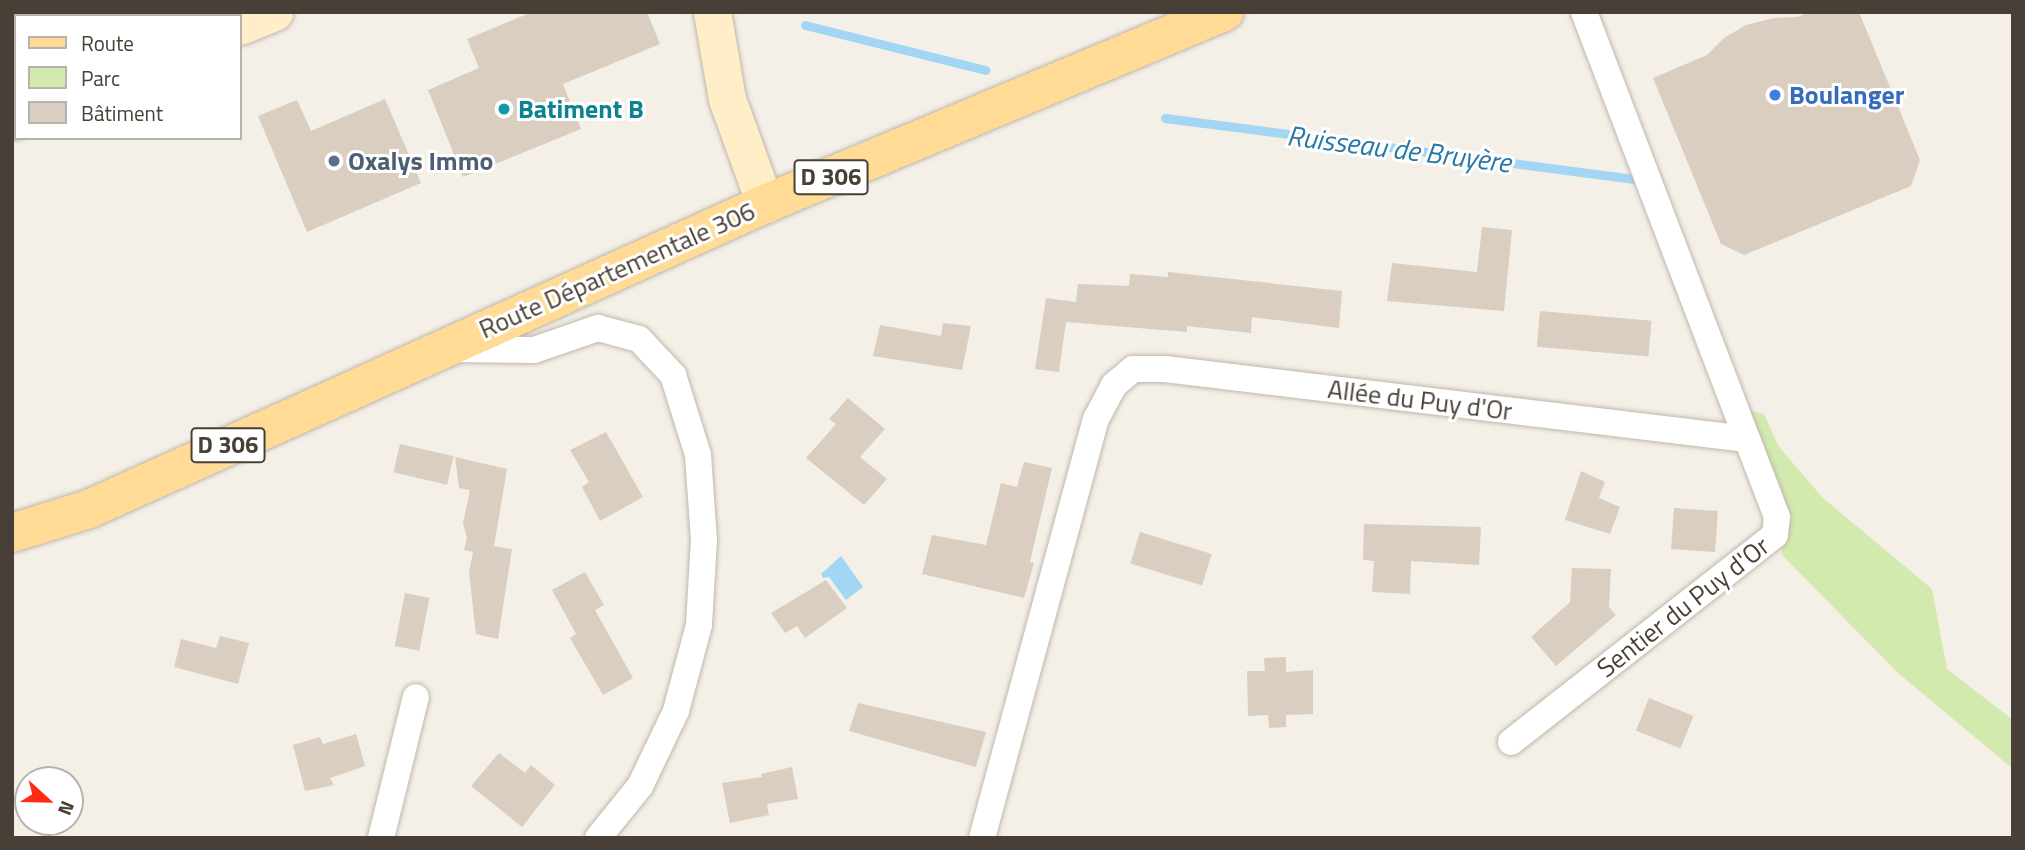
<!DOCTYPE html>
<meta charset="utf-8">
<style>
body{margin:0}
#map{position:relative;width:2025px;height:850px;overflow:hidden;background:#f4f0e8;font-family:"Titillium Web",sans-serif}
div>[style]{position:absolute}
.green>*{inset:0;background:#d3eaaf}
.water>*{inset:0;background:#a2d6f3}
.stream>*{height:9px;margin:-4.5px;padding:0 4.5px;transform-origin:4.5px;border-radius:4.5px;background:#a2d6f3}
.building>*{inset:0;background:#d9cec0;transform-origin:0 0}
.roads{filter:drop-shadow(0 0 2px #c0b7aa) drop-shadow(0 0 2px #c0b7aa)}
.street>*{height:26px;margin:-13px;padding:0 13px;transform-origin:13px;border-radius:13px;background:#fff}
.secondary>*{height:37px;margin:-18.5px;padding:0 18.5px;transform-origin:18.5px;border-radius:18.5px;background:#ffeec7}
.primary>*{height:38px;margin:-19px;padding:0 19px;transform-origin:19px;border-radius:19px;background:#ffdb96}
.dots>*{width:19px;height:19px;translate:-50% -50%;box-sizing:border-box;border:4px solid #fff;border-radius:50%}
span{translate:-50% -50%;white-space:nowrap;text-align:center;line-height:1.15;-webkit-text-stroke:6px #fff;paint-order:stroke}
.shield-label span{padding:2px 5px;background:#fff;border:2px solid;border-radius:5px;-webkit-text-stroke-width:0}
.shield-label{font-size:24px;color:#484036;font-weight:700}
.shop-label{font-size:26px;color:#366cbe;font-weight:700}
.left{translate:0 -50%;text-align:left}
.culture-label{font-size:26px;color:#0d838f;font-weight:700}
.service-label{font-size:26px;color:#4e5e75;font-weight:700}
.street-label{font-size:26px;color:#484036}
.water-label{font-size:28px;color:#2878a7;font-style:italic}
.frame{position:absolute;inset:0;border:14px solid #484036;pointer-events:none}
.legend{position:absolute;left:14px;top:14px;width:228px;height:126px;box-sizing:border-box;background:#fff;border:2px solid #b6b3af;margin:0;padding:9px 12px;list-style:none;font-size:21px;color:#484036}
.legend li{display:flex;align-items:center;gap:14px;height:35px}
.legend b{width:35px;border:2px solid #b6b3af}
.north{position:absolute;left:14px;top:766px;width:70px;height:70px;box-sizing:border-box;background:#fff;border:2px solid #b6b3af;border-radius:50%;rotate:112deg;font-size:19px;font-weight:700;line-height:28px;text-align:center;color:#484036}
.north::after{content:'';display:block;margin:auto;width:24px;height:32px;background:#ff2b14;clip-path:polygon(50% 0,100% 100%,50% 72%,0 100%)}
</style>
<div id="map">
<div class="green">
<div style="clip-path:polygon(1748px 410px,1764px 414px,1779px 447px,1823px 498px,1932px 589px,1947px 669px,2013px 720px,2013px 769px,1898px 673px,1782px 555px,1782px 491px)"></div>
</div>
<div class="water">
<div style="clip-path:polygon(841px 556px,863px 587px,846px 600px,829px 577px,823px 578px,821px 574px)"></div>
</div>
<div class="stream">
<div style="left:805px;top:25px;width:186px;rotate:14deg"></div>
<div style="left:1165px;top:118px;width:473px;rotate:7.4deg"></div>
</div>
<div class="building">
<div style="clip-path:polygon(532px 12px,647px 12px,660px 44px,563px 84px,581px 129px,463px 177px,428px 90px,479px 68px,467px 39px)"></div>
<div style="clip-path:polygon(1810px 12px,1859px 12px,1920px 160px,1911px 186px,1744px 255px,1721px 244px,1653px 78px,1707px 55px,1724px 38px,1746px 25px,1774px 18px,1797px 17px)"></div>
<div style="clip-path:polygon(385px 99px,421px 183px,307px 232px,258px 116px,297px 100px,311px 131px)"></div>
<div style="clip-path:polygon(1482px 227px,1512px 230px,1504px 311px,1387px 301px,1392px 263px,1477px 272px)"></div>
<div style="clip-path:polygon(1168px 272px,1342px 291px,1339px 328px,1252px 317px,1251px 333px,1187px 326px,1187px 332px,1066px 322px,1059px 372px,1035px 369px,1046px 298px,1076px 302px,1078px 284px,1129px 286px,1130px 274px,1168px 277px)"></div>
<div style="left:1540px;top:311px;width:112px;height:36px;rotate:5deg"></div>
<div style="clip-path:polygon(943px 323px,971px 326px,962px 370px,873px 356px,880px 325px,941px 336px)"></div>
<div style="clip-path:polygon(848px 398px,885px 429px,860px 457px,887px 479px,864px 505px,806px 458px,836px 424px,829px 419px)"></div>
<div style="clip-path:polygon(606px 432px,643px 497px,600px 521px,582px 487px,589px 482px,570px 450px)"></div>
<div style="left:400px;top:444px;width:55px;height:29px;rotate:13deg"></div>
<div style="clip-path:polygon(455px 457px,507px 469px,494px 546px,512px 549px,498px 639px,476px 634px,469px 572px,473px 552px,464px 550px,467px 538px,463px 523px,470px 490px,459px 488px)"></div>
<div style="clip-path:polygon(1024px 462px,1052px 468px,1030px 562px,1034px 563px,1024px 598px,922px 574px,932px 535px,986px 545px,1001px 483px,1017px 487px)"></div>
<div style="clip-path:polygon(1581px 471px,1605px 482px,1599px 498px,1620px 507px,1610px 534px,1565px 520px)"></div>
<div style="left:1674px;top:508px;width:44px;height:41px;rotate:4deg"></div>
<div style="clip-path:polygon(1364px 524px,1481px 527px,1479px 565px,1411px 561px,1410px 594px,1372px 592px,1374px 561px,1363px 560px)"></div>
<div style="left:1140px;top:532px;width:75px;height:33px;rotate:17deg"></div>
<div style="clip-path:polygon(1572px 568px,1611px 569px,1609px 607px,1616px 615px,1556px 666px,1531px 637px,1570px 602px)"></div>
<div style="clip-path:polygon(585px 572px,604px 605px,595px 610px,633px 678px,603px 695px,570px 638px,576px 634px,552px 590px)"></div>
<div style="clip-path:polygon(826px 580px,847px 608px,805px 638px,797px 626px,785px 633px,771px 613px)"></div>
<div style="left:405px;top:593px;width:25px;height:54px;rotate:11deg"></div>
<div style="clip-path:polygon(220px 636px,249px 643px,238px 684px,174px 667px,181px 639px,216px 648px)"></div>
<div style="clip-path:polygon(1286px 657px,1286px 672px,1313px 670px,1313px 714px,1286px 715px,1286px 727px,1269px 728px,1268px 715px,1248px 716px,1247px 671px,1265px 671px,1264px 658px)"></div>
<div style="left:1649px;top:698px;width:48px;height:35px;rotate:22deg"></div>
<div style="clip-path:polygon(858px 703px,986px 732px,976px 767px,849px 731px)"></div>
<div style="clip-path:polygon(356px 734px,365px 766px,330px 778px,334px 785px,305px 791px,293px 745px,320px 737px,323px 744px)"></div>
<div style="clip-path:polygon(499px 753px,525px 773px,531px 765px,555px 785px,522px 827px,471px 786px)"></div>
<div style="clip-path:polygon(792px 767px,798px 799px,767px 804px,769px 815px,730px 823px,722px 783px,762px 777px,761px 774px)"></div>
</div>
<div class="roads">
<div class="street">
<div style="left:453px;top:349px;width:81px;rotate:0.7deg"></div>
<div style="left:534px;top:350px;width:68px;rotate:-19deg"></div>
<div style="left:598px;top:328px;width:42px;rotate:15deg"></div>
<div style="left:639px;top:339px;width:50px;rotate:46.6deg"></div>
<div style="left:673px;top:375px;width:84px;rotate:72.6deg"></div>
<div style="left:698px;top:455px;width:85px;rotate:86deg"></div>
<div style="left:704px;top:540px;width:85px;rotate:93.4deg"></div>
<div style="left:699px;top:625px;width:89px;rotate:105deg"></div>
<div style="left:676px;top:711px;width:83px;rotate:115.6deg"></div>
<div style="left:640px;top:786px;width:67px;rotate:128.9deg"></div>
<div style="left:1511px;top:742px;width:335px;rotate:-38.1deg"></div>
<div style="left:1775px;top:535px;width:18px;rotate:-84deg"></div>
<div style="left:1777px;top:517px;width:84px;rotate:-111deg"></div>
<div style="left:381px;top:838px;width:145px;rotate:-76.1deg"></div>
<div style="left:982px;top:838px;width:434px;rotate:-74.8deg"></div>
<div style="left:1096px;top:419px;width:38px;rotate:-62deg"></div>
<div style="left:1114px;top:385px;width:25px;rotate:-40deg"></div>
<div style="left:1133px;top:369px;width:32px"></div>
<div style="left:1165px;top:369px;width:586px;rotate:6.86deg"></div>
<div style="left:1747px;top:439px;width:457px;rotate:-110.9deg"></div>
</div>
<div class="secondary">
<div style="left:712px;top:12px;width:88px;rotate:80.2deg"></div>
<div style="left:727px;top:99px;width:112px;rotate:70.1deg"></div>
<div style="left:240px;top:26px;width:37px;rotate:-22deg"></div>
<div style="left:12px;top:121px;width:4px;rotate:-14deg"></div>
</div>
<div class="primary">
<div style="left:12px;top:533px;width:81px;rotate:-17.3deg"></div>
<div style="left:89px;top:509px;width:742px;rotate:-24.28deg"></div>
<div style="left:765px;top:204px;width:498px;rotate:-22.7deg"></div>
</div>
</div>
<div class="dots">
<div style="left:1775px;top:95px;background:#3f7fe0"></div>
<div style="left:504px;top:109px;background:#0f9aa8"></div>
<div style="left:334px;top:161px;background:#5c6f8a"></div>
</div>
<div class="shield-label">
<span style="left:831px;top:177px">D 306</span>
<span style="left:228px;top:445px">D 306</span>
</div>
<div class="shop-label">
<span class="left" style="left:1789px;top:95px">Boulanger</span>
</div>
<div class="culture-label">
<span class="left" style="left:518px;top:109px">Batiment B</span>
</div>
<div class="service-label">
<span class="left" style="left:348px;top:161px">Oxalys Immo</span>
</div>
<div class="street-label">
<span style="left:617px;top:270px;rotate:-24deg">Route Départementale 306</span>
<span style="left:1420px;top:400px;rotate:7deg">Allée du Puy d'Or</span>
<span style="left:1683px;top:607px;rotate:-38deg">Sentier du Puy d'Or</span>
</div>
<div class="water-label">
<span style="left:1399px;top:149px;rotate:7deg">Ruisseau de Bruyère</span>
</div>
<div class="frame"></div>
<ul class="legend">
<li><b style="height:9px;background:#ffdb96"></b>Route</li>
<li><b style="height:19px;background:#d3eaaf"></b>Parc</li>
<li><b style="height:19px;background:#d9cec0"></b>Bâtiment</li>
</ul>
<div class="north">N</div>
</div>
